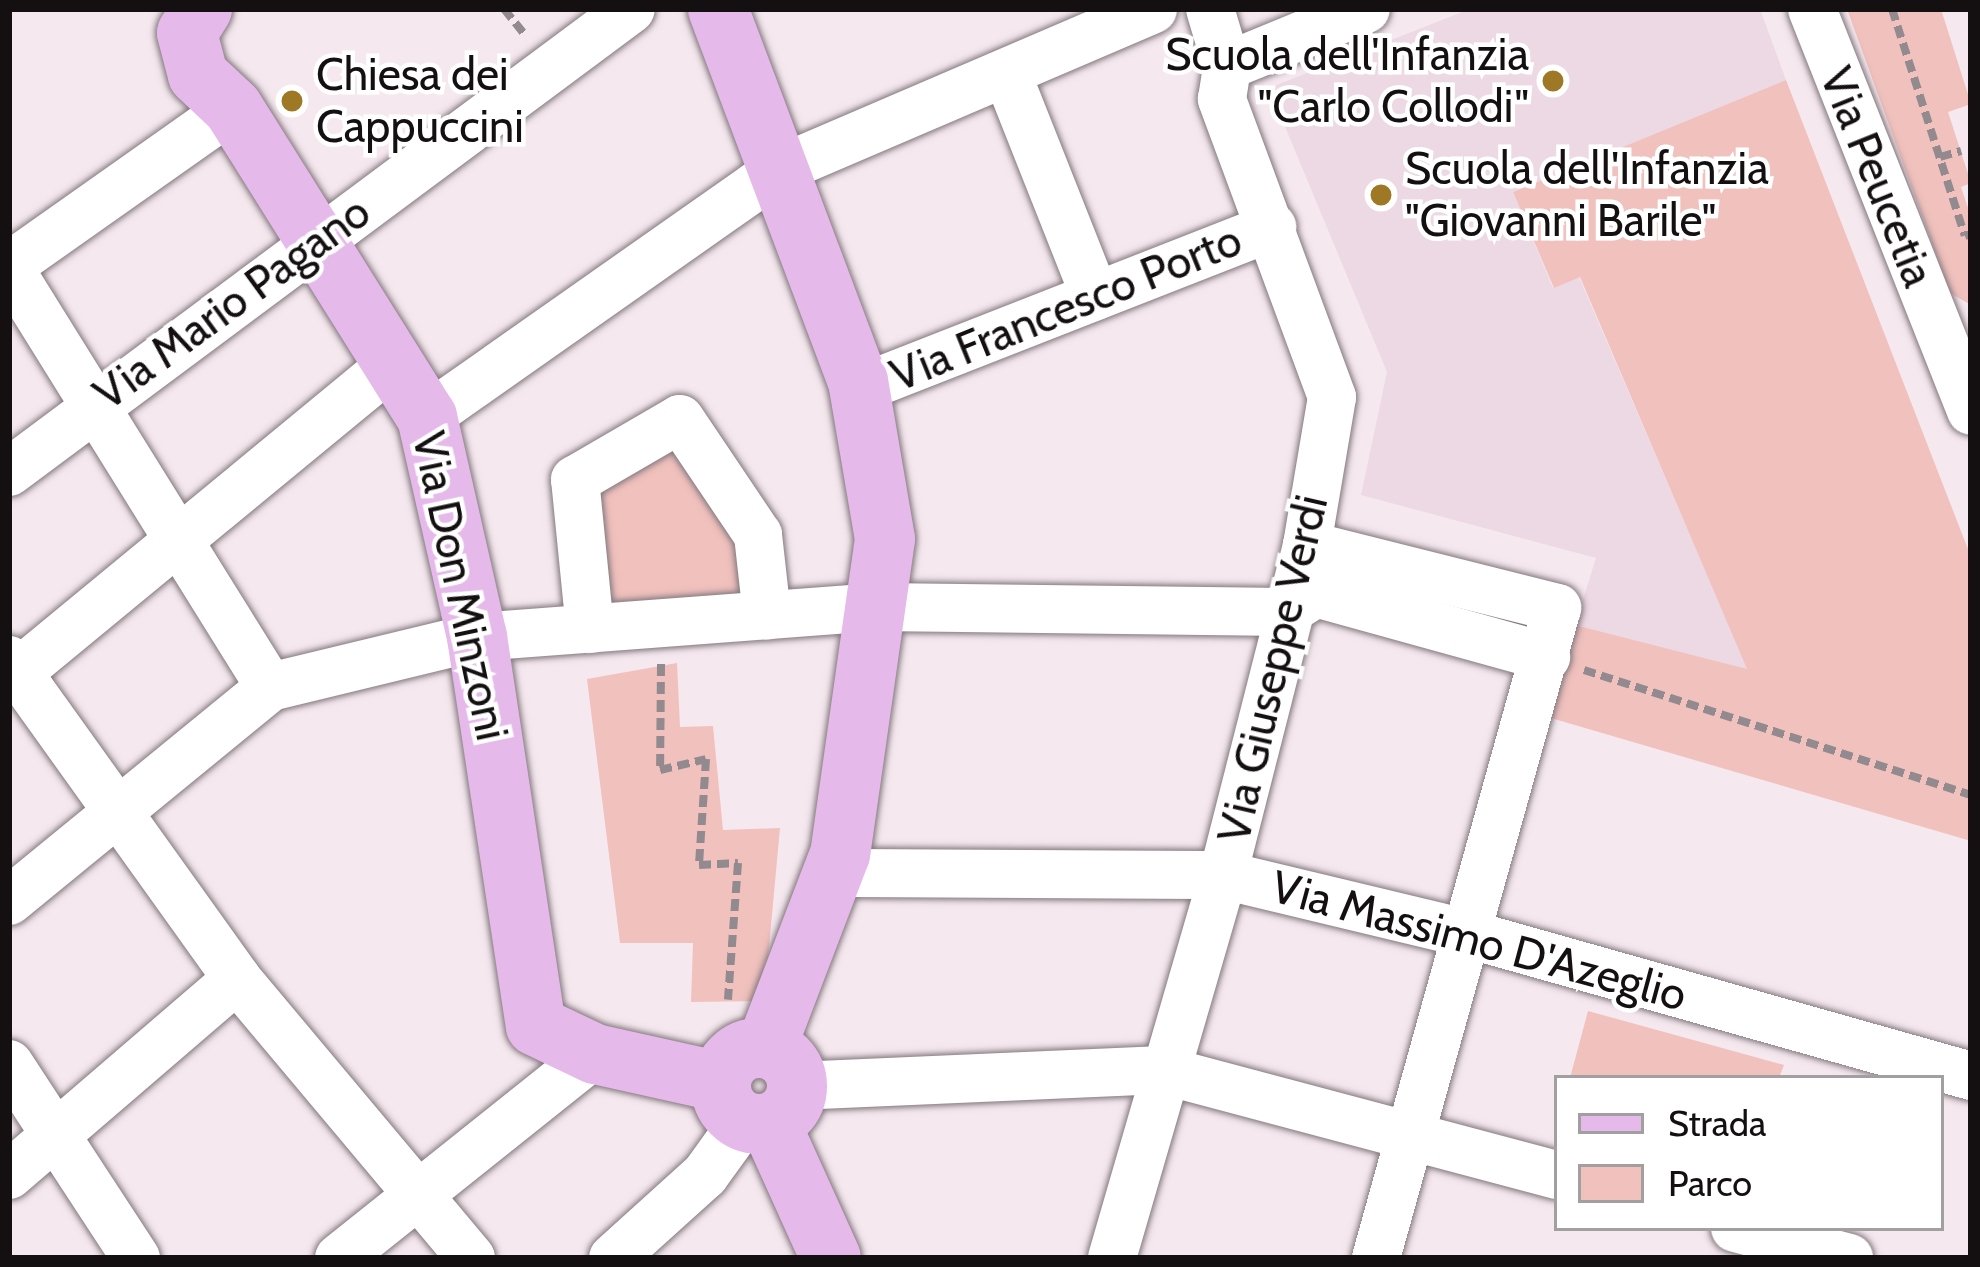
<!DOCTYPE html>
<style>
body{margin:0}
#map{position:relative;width:1980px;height:1267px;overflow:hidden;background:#f5e8ef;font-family:Cabin,sans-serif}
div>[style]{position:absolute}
.built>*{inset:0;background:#edd9e4}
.green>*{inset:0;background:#f0c1bd}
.path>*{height:8px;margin-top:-4px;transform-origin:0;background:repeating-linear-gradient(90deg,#938a8f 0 12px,transparent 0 18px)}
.roads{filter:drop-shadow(0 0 3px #83787e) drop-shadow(0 0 3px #83787e)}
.minor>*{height:48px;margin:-24px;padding:0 24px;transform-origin:24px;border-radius:24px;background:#fff}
.major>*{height:60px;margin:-30px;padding:0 30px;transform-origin:30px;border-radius:30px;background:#e5b9e9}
.major>.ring{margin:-30px;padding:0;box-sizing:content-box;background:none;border:60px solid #e5b9e9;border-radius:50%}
.dots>*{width:33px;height:33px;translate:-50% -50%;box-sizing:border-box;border:6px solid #fff;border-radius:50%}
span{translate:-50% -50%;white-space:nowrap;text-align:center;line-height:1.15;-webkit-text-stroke:9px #fff;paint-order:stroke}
.poi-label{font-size:45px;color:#141012}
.right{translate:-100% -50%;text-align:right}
.left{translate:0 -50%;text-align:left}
.street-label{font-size:45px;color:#141012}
.frame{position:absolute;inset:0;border:12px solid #141012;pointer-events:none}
.legend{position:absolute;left:1554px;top:1075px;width:390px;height:156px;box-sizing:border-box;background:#fff;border:3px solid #a19fa0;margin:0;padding:15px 21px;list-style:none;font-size:36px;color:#141012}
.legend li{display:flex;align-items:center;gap:24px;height:60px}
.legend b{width:60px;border:3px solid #a19fa0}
</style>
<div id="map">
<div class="built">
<div style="clip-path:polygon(1470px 9px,1760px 9px,1786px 80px,1513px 192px,1553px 288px,1579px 277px,1748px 670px,1575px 625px,1596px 558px,1361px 495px,1387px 372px,1269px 88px)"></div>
</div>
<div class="green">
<div style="clip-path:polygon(1847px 9px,1941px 9px,1971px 104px,1948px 112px,1971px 183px,1961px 187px,1971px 217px,1971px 305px,1950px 293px)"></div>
<div style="clip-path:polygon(1786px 80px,1971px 557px,1971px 841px,1551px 718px,1575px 625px,1747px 669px,1580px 277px,1554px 288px,1513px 192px)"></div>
<div style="clip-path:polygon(667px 442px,747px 546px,737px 603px,609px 616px,597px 497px)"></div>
<div style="clip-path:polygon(677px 663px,680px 727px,713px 726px,723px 830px,780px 828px,764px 1001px,691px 1002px,693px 943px,620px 943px,587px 679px)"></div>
<div style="clip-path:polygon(1588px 1011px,1744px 1054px,1784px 1065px,1779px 1078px,1570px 1078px)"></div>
</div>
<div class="path">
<div style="left:504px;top:9px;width:32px;rotate:51deg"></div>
<div style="left:1892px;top:9px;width:238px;rotate:72.2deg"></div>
<div style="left:1965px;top:236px;width:6px;rotate:-18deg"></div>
<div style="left:1940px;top:157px;width:22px;rotate:-16deg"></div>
<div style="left:661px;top:664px;width:106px;rotate:90.5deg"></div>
<div style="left:660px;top:770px;width:47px;rotate:-13.4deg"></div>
<div style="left:706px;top:759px;width:106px;rotate:93.8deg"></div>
<div style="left:699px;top:865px;width:39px;rotate:-3deg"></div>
<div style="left:738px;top:863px;width:137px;rotate:94.2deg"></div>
<div style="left:1584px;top:670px;width:407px;rotate:17.9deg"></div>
</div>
<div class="roads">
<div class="minor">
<div style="left:1812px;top:9px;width:432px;rotate:68.4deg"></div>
<div style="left:1227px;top:66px;width:150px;rotate:-22.3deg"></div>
<div style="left:1007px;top:74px;width:239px;rotate:68.4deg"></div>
<div style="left:9px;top:266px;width:274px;rotate:-35.2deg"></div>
<div style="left:9px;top:268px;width:494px;rotate:58.1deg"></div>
<div style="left:859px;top:389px;width:444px;rotate:-21.4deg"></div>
<div style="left:427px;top:417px;width:429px;rotate:-35.1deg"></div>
<div style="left:778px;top:170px;width:408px;rotate:-23.2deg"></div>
<div style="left:9px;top:472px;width:775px;rotate:-36.66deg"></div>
<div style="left:1307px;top:545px;width:258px;rotate:14.1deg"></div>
<div style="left:1557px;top:608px;width:675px;rotate:105.56deg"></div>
<div style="left:590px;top:629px;width:150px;rotate:-95.7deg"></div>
<div style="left:575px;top:480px;width:121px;rotate:-30.2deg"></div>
<div style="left:680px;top:419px;width:140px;rotate:56.1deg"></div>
<div style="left:758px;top:535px;width:81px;rotate:83.6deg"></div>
<div style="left:9px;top:660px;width:392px;rotate:54.4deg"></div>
<div style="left:237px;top:979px;width:364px;rotate:50deg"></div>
<div style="left:9px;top:680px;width:497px;rotate:-39.5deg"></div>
<div style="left:833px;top:873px;width:390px;rotate:0.3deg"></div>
<div style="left:1223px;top:875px;width:252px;rotate:13.5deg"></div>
<div style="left:1468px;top:934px;width:523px;rotate:15.76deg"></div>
<div style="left:9px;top:901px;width:338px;rotate:-39.3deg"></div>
<div style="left:270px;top:687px;width:213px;rotate:-13.6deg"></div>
<div style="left:477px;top:637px;width:399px;rotate:-4.3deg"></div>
<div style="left:875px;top:607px;width:411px;rotate:0.7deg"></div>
<div style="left:1286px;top:612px;width:36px;rotate:-32deg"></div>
<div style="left:1316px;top:593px;width:239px;rotate:15.5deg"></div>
<div style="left:9px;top:1064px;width:232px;rotate:56.8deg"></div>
<div style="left:797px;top:1086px;width:365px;rotate:-2.5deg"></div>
<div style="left:1162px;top:1070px;width:409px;rotate:14.9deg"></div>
<div style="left:9px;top:1175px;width:301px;rotate:-40.7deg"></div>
<div style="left:1735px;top:1228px;width:118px;rotate:14.7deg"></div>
<div style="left:339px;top:1258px;width:327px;rotate:-38.6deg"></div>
<div style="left:613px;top:1258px;width:124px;rotate:-42.1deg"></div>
<div style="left:705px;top:1175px;width:67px;rotate:-54.2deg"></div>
<div style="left:1112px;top:1258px;width:399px;rotate:-73.8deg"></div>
<div style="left:1223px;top:875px;width:341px;rotate:-75.7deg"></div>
<div style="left:1307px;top:545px;width:150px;rotate:-80.4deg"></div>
<div style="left:1332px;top:397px;width:318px;rotate:-110.3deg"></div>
<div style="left:1222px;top:99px;width:33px;rotate:-81deg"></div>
<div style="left:1227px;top:66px;width:59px;rotate:-106.6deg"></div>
</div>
<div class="major">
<div style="left:202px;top:9px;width:28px;rotate:122deg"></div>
<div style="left:187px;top:33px;width:43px;rotate:75.3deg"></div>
<div style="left:198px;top:75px;width:48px;rotate:43.3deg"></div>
<div style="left:233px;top:108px;width:365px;rotate:57.9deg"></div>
<div style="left:427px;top:417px;width:226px;rotate:77.2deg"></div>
<div style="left:477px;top:637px;width:393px;rotate:81.4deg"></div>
<div style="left:536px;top:1026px;width:65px;rotate:25.4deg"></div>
<div style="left:595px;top:1054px;width:129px;rotate:12.5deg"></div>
<div style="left:718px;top:9px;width:397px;rotate:69.4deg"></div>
<div style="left:858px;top:381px;width:160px;rotate:80.3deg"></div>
<div style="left:885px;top:539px;width:318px;rotate:98.1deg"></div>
<div style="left:840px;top:854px;width:208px;rotate:110.9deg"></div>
<div class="ring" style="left:721px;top:1048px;width:16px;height:16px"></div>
<div style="left:770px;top:1123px;width:148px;rotate:65.7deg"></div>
</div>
</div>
<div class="dots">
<div style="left:1553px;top:81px;background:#9e7824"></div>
<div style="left:292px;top:101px;background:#9e7824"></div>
<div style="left:1381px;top:195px;background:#9e7824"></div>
</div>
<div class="poi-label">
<span class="right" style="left:1529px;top:81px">Scuola dell'Infanzia<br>"Carlo Collodi"</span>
<span class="left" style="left:316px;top:101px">Chiesa dei<br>Cappuccini</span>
<span class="left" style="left:1405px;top:195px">Scuola dell'Infanzia<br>"Giovanni Barile"</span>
</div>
<div class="street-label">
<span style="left:1877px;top:177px;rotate:68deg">Via Peucetia</span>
<span style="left:232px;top:303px;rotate:-36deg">Via Mario Pagano</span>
<span style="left:1066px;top:308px;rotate:-22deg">Via Francesco Porto</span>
<span style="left:460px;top:586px;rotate:78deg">Via Don Minzoni</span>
<span style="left:1273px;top:669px;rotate:-77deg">Via Giuseppe Verdi</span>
<span style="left:1479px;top:941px;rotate:15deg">Via Massimo D'Azeglio</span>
</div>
<div class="frame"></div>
<ul class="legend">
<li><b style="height:15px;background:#e5b9e9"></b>Strada</li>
<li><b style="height:33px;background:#f0c1bd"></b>Parco</li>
</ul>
</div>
